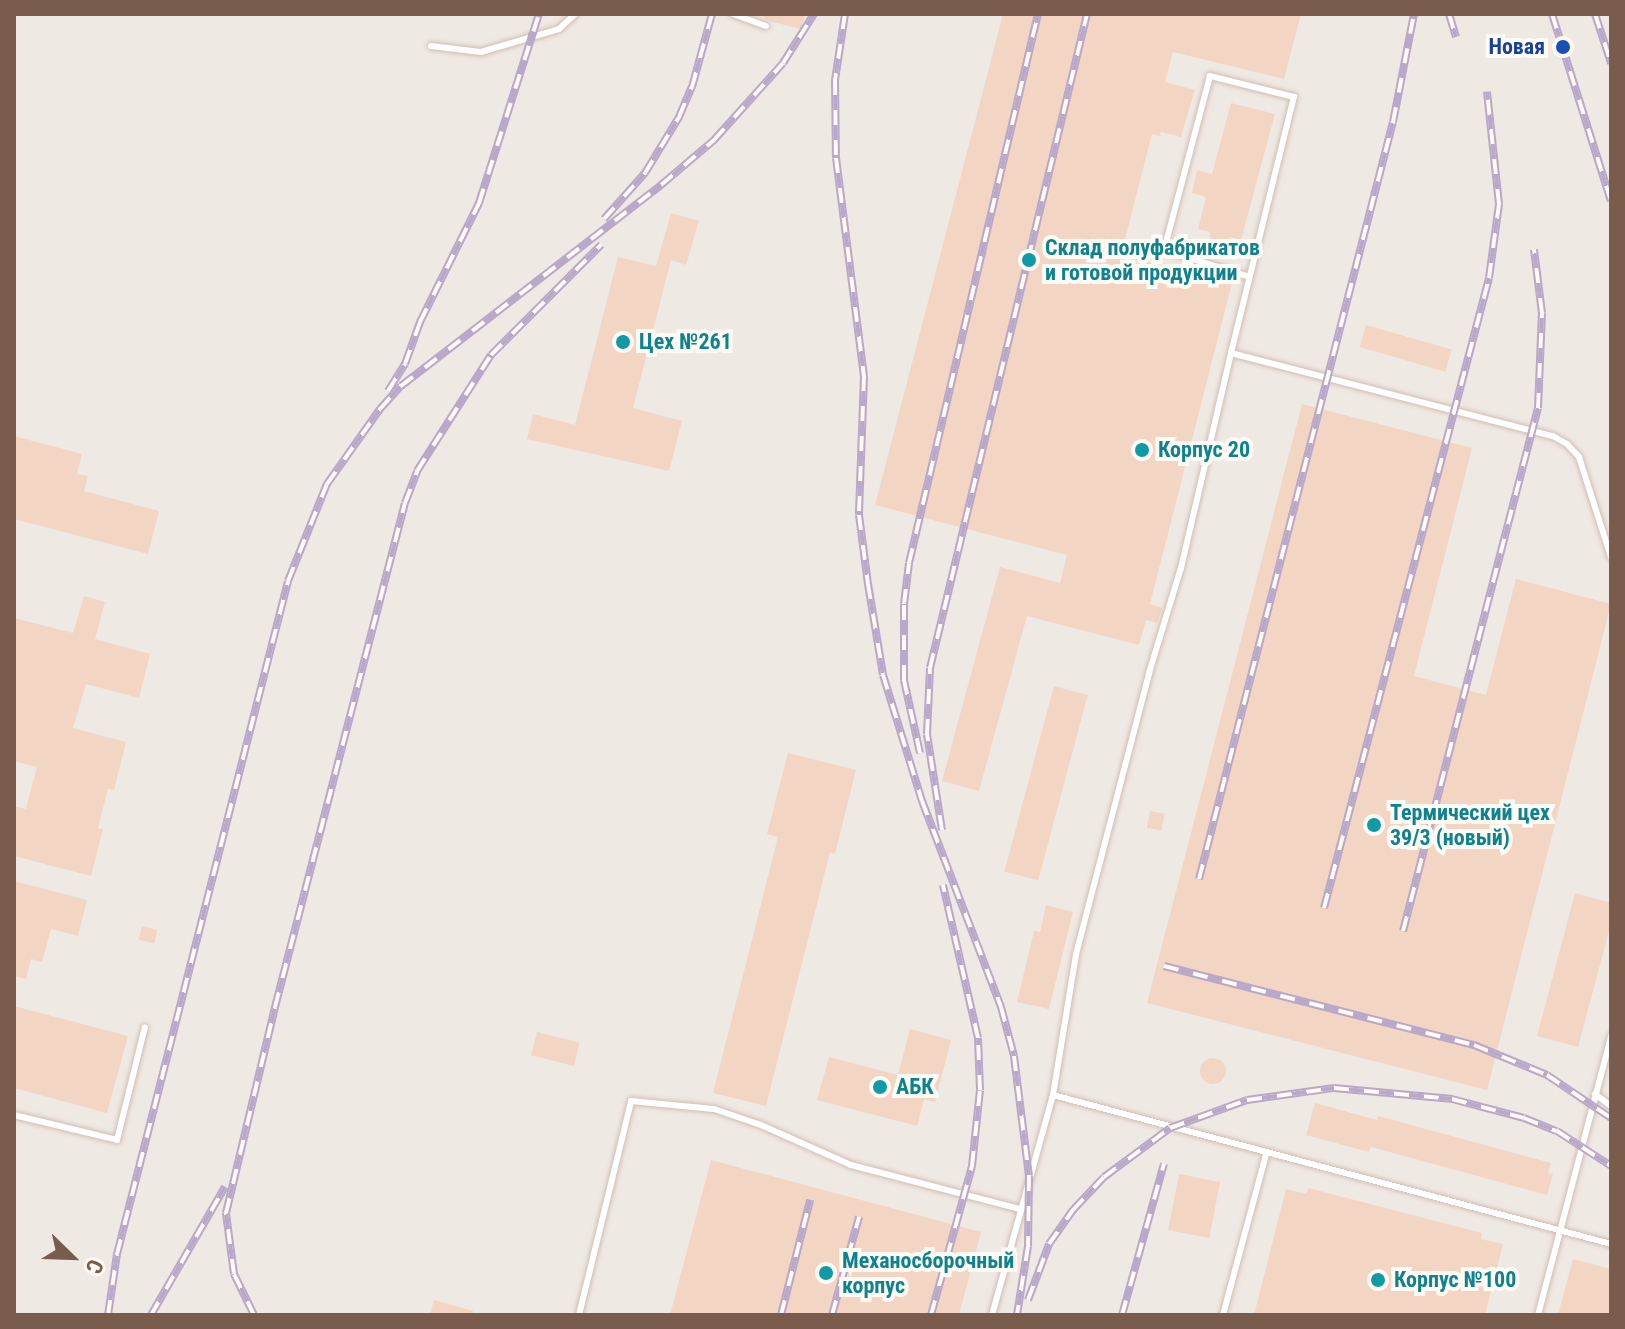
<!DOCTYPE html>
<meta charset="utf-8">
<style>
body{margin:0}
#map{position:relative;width:1625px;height:1329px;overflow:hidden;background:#fdf6ec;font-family:"Roboto Condensed",sans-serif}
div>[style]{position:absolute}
.industrial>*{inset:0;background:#efe9e4;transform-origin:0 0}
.building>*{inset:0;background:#f3d5c3;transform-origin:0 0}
.round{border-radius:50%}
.roads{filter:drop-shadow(0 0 2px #d1beb0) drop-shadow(0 0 2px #d1beb0)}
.lane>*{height:6px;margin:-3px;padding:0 3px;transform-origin:3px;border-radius:3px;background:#fff}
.rail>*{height:8px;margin-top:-4px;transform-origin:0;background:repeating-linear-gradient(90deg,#fffaf3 0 15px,#b9a8c9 0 30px);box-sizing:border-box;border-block:2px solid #b9a8c9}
.dots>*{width:22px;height:22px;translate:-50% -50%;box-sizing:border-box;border:4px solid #fffaf3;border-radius:50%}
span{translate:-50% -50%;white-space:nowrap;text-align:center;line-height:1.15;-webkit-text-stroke:8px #fffaf3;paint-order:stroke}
.transit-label{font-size:22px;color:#164399;font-weight:700}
.right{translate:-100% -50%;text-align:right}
.culture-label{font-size:22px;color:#0d838f;font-weight:700}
.left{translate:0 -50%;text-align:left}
.frame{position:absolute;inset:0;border:16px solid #7a5c4d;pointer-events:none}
.north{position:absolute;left:32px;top:1217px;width:80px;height:80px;-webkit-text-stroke:6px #fffaf3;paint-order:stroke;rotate:113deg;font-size:22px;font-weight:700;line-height:32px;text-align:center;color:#7a5c4d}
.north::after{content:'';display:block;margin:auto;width:28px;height:36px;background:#7a5c4d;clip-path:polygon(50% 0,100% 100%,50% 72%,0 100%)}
</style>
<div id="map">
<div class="industrial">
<div style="left:14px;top:14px;width:1597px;height:1301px"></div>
</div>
<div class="building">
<div style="clip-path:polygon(760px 14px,805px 14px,801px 29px,769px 21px)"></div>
<div style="clip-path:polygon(1003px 14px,1301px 14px,1284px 79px,1173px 52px,1165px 82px,1195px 90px,1181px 137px,1161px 132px,1160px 136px,1152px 134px,1121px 255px,1232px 283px,1150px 604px,1162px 608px,1157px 623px,1146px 620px,1139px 645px,1027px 616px,979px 791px,942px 781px,1000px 567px,1060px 583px,1067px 555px,875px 505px)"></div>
<div style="clip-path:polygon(1231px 103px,1275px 114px,1241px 240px,1230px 237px,1219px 248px,1211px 243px,1210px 232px,1198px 229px,1206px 197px,1192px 193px,1197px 170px,1212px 174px)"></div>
<div style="clip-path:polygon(671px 213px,699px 221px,686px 265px,671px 260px,633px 408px,682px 421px,669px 471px,527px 439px,533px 414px,575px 425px,618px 257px,656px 266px)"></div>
<div style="left:1366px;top:325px;width:89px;height:23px;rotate:16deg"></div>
<div style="clip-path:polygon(1302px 404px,1472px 448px,1414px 676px,1486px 695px,1516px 579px,1611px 604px,1487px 1090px,1147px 1003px)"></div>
<div style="clip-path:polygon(14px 436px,82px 454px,77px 474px,88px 476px,84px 491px,159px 511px,148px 554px,14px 519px)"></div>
<div style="clip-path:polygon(84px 596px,105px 602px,95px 639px,150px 654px,139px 698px,86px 684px,73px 728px,126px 742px,114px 790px,108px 789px,98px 828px,103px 829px,91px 876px,14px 856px,14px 806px,26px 809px,37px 767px,14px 761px,14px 618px,73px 633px)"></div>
<div style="left:1054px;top:686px;width:35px;height:192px;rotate:15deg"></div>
<div style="clip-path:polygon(788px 753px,856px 770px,835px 854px,830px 852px,766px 1106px,713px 1093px,778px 837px,767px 834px)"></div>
<div style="left:1150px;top:811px;width:15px;height:17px;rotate:11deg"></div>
<div style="clip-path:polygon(14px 881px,87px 900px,78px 936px,51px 929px,42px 962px,31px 959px,26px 979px,14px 976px)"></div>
<div style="clip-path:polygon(1575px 893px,1611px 903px,1611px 924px,1578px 1047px,1537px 1036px)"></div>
<div style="clip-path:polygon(1046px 905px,1073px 912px,1049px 1009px,1017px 1002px,1034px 931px,1040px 932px)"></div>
<div style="left:142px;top:926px;width:16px;height:14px;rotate:14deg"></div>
<div style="clip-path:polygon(14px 1006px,128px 1036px,107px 1113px,14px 1088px)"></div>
<div style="clip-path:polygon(910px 1029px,951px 1040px,935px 1102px,924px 1099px,917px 1126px,817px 1100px,829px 1057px,898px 1075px)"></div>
<div style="left:537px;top:1032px;width:44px;height:24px;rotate:14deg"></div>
<div class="round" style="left:1200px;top:1058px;width:26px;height:26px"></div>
<div style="clip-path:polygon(1315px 1103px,1377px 1120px,1378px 1116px,1551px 1163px,1548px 1173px,1553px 1174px,1547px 1195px,1371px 1147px,1369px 1152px,1306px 1135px)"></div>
<div style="clip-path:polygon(711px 1160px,981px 1232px,959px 1315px,670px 1315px)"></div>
<div style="left:1179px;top:1174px;width:42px;height:57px;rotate:11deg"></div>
<div style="clip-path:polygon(1308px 1188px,1482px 1233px,1481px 1239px,1503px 1244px,1485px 1315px,1254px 1315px,1286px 1189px,1306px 1194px)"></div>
<div style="clip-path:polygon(1573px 1259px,1611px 1269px,1611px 1315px,1558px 1315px)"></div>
<div style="clip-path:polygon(434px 1300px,473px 1311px,473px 1315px,430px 1315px)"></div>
</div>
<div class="roads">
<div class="lane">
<div style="left:733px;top:14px;width:35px;rotate:20deg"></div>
<div style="left:431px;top:46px;width:50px;rotate:6.8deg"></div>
<div style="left:481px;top:52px;width:81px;rotate:-16.4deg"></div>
<div style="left:559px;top:29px;width:22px;rotate:-43deg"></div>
<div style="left:1231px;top:353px;width:264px;rotate:-76.2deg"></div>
<div style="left:1294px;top:97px;width:87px;rotate:-166deg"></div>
<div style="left:1210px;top:76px;width:180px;rotate:104.8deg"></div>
<div style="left:1164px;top:250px;width:87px;rotate:17.4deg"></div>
<div style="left:1595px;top:1094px;width:20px;rotate:37deg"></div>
<div style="left:1053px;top:1095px;width:143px;rotate:-80.7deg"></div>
<div style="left:1076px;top:954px;width:290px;rotate:-75.4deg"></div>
<div style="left:1149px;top:673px;width:110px;rotate:-73.1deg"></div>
<div style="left:1181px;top:568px;width:221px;rotate:-76.9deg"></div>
<div style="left:1231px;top:353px;width:333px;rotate:14.5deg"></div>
<div style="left:1553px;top:436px;width:16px;rotate:30deg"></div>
<div style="left:1567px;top:444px;width:18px;rotate:47deg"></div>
<div style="left:1579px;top:457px;width:105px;rotate:72.3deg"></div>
<div style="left:14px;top:1115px;width:106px;rotate:13.6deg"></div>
<div style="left:117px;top:1140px;width:116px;rotate:-76.1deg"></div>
<div style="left:579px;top:1315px;width:220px;rotate:-76.3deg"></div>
<div style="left:631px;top:1101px;width:83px;rotate:5.5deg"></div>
<div style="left:714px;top:1109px;width:50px;rotate:18.8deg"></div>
<div style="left:761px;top:1125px;width:98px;rotate:24deg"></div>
<div style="left:851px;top:1165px;width:175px;rotate:14.6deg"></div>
<div style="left:992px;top:1315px;width:228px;rotate:-74.5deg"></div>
<div style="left:1053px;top:1095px;width:578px;rotate:14.95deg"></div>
<div style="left:1223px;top:1315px;width:167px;rotate:-75deg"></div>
<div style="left:1538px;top:1315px;width:288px;rotate:-75.3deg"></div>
</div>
</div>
<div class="rail">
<div style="left:845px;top:14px;width:67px;rotate:98.6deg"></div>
<div style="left:835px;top:80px;width:78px;rotate:89.3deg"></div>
<div style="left:836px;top:158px;width:220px;rotate:82.7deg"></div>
<div style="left:864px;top:376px;width:139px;rotate:92.1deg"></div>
<div style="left:859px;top:515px;width:70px;rotate:82.6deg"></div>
<div style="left:868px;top:584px;width:92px;rotate:80.6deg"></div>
<div style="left:883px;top:675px;width:132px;rotate:72.8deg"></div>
<div style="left:922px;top:801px;width:221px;rotate:69deg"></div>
<div style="left:1001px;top:1007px;width:51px;rotate:75.1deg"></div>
<div style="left:1014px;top:1056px;width:121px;rotate:82.9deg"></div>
<div style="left:1029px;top:1176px;width:70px;rotate:90.8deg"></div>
<div style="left:1028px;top:1246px;width:70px;rotate:99.1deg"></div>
<div style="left:1449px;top:14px;width:24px;rotate:73deg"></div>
<div style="left:1552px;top:14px;width:196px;rotate:72.5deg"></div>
<div style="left:1595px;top:14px;width:52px;rotate:71.9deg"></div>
<div style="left:604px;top:219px;width:62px;rotate:-48.3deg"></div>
<div style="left:645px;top:173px;width:66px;rotate:-58.7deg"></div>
<div style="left:679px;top:117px;width:33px;rotate:-67deg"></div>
<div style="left:692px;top:87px;width:76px;rotate:-74.7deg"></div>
<div style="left:388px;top:391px;width:32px;rotate:-58deg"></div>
<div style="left:405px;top:364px;width:45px;rotate:-70.3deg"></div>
<div style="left:420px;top:322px;width:133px;rotate:-63.6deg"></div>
<div style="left:479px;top:203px;width:198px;rotate:-72.4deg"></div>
<div style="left:920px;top:753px;width:75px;rotate:-102.4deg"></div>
<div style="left:904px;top:680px;width:76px;rotate:-90deg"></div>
<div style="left:904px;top:604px;width:41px;rotate:-83deg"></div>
<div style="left:909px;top:563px;width:564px;rotate:-76.78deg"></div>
<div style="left:942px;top:830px;width:97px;rotate:-98.9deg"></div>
<div style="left:927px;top:734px;width:66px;rotate:-87.4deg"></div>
<div style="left:930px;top:668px;width:673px;rotate:-76.5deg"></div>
<div style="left:1199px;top:879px;width:781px;rotate:-75.63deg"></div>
<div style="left:1393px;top:122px;width:110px;rotate:-79deg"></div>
<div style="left:1324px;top:908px;width:651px;rotate:-75.32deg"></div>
<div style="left:1489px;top:278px;width:75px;rotate:-82.3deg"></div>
<div style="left:1499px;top:204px;width:113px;rotate:-96.1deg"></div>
<div style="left:1403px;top:931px;width:540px;rotate:-75.53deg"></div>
<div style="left:1538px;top:408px;width:95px;rotate:-87.6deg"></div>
<div style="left:1542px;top:313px;width:64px;rotate:-97.2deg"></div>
<div style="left:1164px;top:966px;width:320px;rotate:14.3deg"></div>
<div style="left:1474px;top:1045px;width:79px;rotate:22.3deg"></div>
<div style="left:1547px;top:1075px;width:77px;rotate:33.9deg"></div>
<div style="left:1028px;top:1300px;width:60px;rotate:-69.4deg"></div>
<div style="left:1049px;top:1244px;width:42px;rotate:-54.8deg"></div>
<div style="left:1073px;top:1210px;width:45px;rotate:-46.8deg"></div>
<div style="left:1104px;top:1177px;width:82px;rotate:-36.6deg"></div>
<div style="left:1170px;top:1128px;width:82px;rotate:-20deg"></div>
<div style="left:1247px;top:1100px;width:88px;rotate:-7.9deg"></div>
<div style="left:1334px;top:1088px;width:119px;rotate:5.3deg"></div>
<div style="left:1452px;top:1099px;width:74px;rotate:14.8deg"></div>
<div style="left:1524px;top:1118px;width:35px;rotate:22deg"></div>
<div style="left:1557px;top:1131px;width:64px;rotate:32.9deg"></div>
<div style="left:108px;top:1315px;width:62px;rotate:-81.6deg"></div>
<div style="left:117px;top:1254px;width:694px;rotate:-75.74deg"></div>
<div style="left:288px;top:581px;width:105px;rotate:-68.1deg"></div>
<div style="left:327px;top:484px;width:92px;rotate:-54.8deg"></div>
<div style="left:380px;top:409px;width:31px;rotate:-48deg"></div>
<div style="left:401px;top:386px;width:329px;rotate:-37.7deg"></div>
<div style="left:661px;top:185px;width:70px;rotate:-40.3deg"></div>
<div style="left:714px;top:140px;width:103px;rotate:-48.1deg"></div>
<div style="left:783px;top:63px;width:58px;rotate:-57.7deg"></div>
<div style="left:151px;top:1315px;width:148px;rotate:-60deg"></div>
<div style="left:254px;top:1315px;width:46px;rotate:-116deg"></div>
<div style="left:234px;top:1274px;width:62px;rotate:-97.5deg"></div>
<div style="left:226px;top:1213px;width:212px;rotate:-76.6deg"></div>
<div style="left:275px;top:1007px;width:520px;rotate:-75.54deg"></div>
<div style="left:405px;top:503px;width:34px;rotate:-69deg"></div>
<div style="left:417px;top:471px;width:138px;rotate:-57.5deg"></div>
<div style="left:491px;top:355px;width:156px;rotate:-45deg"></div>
<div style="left:781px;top:1315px;width:119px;rotate:-75.8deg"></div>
<div style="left:832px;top:1315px;width:102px;rotate:-74.6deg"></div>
<div style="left:931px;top:1315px;width:155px;rotate:-74.6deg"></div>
<div style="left:972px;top:1166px;width:76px;rotate:-84deg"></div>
<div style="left:980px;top:1090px;width:52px;rotate:-92.2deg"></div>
<div style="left:978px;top:1038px;width:157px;rotate:-102.9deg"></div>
<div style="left:1122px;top:1315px;width:157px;rotate:-74.5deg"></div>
</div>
<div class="dots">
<div style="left:1563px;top:47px;background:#1a4fb4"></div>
<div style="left:1029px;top:260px;background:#0f9aa8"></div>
<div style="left:623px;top:342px;background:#0f9aa8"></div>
<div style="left:1142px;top:450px;background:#0f9aa8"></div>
<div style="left:1374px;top:825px;background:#0f9aa8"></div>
<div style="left:880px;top:1087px;background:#0f9aa8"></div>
<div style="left:826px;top:1273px;background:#0f9aa8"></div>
<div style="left:1378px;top:1280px;background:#0f9aa8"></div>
</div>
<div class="transit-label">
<span class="right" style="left:1545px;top:47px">Новая</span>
</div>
<div class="culture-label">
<span class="left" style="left:1045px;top:260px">Склад полуфабрикатов<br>и готовой продукции</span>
<span class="left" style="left:639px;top:342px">Цех №261</span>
<span class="left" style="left:1158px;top:450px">Корпус 20</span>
<span class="left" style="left:1390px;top:825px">Термический цех<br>39/3 (новый)</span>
<span class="left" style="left:896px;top:1087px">АБК</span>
<span class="left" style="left:842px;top:1273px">Механосборочный<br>корпус</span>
<span class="left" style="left:1394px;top:1280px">Корпус №100</span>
</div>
<div class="frame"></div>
<div class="north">С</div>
</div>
